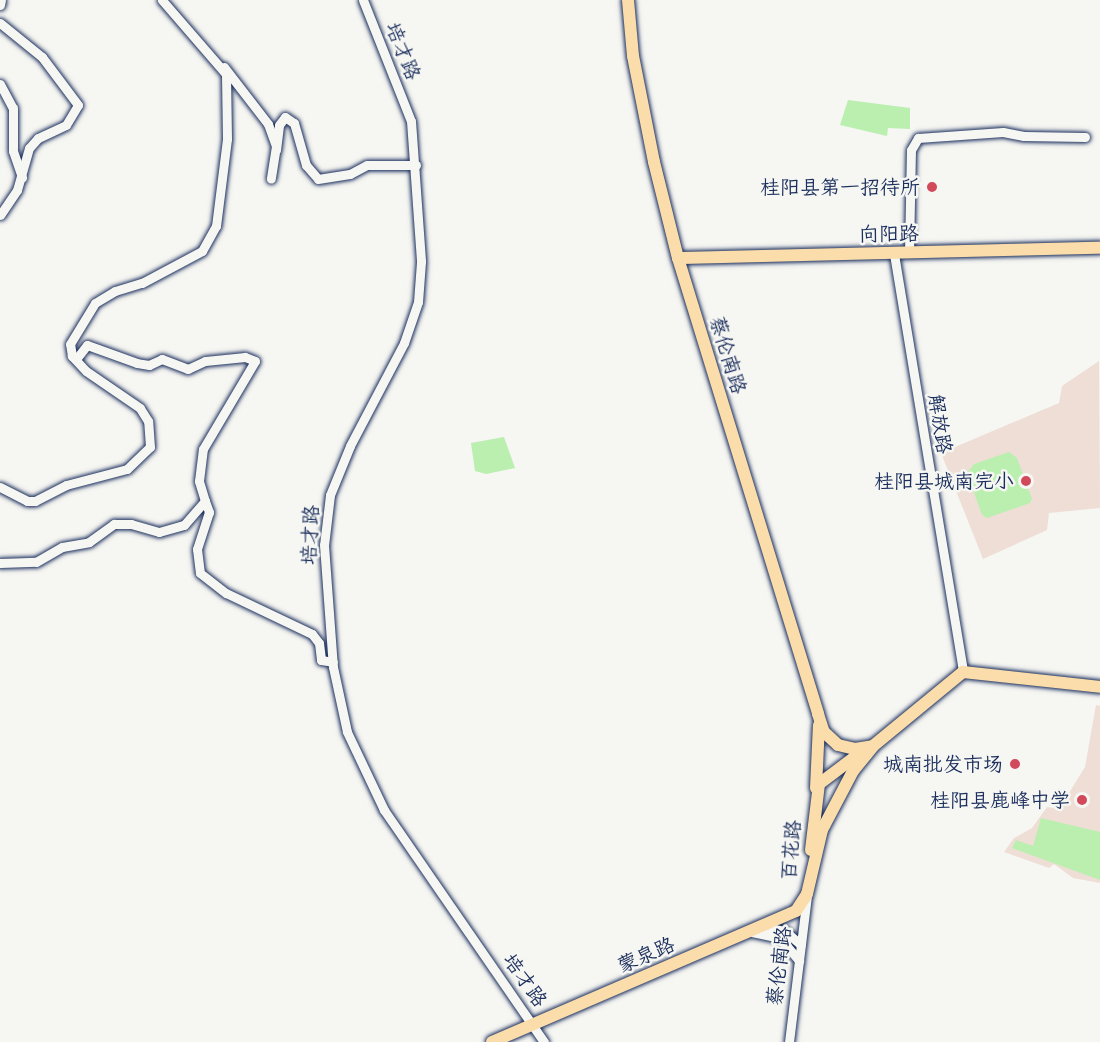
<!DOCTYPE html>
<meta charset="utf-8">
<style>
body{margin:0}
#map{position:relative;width:1100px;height:1042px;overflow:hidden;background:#f6f6f2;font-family:Sriracha,"LXGW WenKai TC",sans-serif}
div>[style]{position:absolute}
.built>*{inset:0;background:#eeded6}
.green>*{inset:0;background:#baefb0}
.roads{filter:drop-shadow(0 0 2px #1b2f5e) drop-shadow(0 0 2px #1b2f5e)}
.minor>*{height:9px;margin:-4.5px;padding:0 4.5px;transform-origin:4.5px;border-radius:4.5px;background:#f6f6f2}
.major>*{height:12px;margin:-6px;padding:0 6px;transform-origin:6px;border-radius:6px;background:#faddab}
.dots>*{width:16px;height:16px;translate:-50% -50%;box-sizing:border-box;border:3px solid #f6f6f2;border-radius:50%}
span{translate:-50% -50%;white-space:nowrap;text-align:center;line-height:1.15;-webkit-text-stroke:5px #f6f6f2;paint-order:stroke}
.street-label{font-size:20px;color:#1b2f5e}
.poi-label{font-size:20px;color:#1b2f5e}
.right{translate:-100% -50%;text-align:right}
</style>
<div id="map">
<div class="built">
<div style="clip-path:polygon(1099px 361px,1100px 508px,1049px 513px,1047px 530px,983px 559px,941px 453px,1059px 403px,1062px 386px)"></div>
<div style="clip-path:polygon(1096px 705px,1100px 706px,1100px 883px,1073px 878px,1054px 864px,1049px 868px,1004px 852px,1014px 838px,1032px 828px,1047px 807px,1059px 809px,1085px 767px)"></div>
</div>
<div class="green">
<div style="clip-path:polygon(848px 100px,910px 108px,910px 129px,888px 128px,887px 136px,840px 125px)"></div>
<div style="clip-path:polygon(504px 437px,515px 468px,486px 474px,475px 471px,471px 443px)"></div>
<div style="clip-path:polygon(1009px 452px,1017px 458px,1032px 499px,1030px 503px,987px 518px,982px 515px,967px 473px,974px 464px)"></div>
<div style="clip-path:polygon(1041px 818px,1100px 832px,1100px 880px,1012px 848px,1016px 840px,1033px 846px)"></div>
</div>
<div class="roads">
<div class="minor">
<div style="left:363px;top:0;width:130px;rotate:68.4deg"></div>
<div style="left:411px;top:121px;width:141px;rotate:85.9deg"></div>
<div style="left:421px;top:262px;width:40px;rotate:94.3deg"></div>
<div style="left:418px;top:302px;width:43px;rotate:108.9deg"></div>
<div style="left:404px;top:343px;width:116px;rotate:117.7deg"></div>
<div style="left:350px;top:446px;width:53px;rotate:112.2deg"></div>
<div style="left:330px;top:495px;width:50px;rotate:96.8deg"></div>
<div style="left:324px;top:545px;width:122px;rotate:85.8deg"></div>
<div style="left:333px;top:667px;width:66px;rotate:77.8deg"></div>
<div style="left:347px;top:732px;width:86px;rotate:64.6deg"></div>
<div style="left:384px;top:810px;width:282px;rotate:55.4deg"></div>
<div style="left:0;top:5px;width:5px;rotate:-79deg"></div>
<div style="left:0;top:23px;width:54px;rotate:39deg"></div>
<div style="left:42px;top:57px;width:60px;rotate:53.1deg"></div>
<div style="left:78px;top:105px;width:23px;rotate:121deg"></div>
<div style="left:66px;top:125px;width:31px;rotate:155deg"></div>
<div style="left:38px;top:138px;width:13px;rotate:132deg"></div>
<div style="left:29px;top:148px;width:44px;rotate:105.9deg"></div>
<div style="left:17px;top:190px;width:30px;rotate:124deg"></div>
<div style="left:224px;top:67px;width:72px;rotate:52.3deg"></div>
<div style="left:268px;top:124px;width:23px;rotate:70deg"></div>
<div style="left:276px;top:146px;width:33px;rotate:99deg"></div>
<div style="left:0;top:84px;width:27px;rotate:62deg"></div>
<div style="left:13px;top:108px;width:43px;rotate:90deg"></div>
<div style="left:13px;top:151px;width:28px;rotate:71deg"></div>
<div style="left:276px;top:150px;width:25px;rotate:-83deg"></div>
<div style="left:279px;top:125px;width:10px;rotate:-53deg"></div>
<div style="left:285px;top:117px;width:11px;rotate:34deg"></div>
<div style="left:294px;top:123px;width:44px;rotate:74.1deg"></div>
<div style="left:306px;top:165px;width:18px;rotate:49deg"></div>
<div style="left:318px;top:179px;width:32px;rotate:-9deg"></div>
<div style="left:350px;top:174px;width:19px;rotate:-28deg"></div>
<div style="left:367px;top:165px;width:49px"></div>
<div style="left:909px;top:253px;width:103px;rotate:-88.9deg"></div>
<div style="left:911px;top:150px;width:14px;rotate:-60deg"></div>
<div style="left:918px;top:138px;width:85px;rotate:-4deg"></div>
<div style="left:1003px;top:132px;width:21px;rotate:11deg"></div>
<div style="left:1024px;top:136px;width:61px;rotate:0.9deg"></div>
<div style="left:894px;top:254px;width:424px;rotate:80.6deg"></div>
<div style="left:0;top:487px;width:30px;rotate:27deg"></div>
<div style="left:27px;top:501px;width:8px"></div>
<div style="left:35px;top:501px;width:35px;rotate:-27deg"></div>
<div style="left:66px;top:485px;width:63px;rotate:-14.7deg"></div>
<div style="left:127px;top:469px;width:32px;rotate:-44deg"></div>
<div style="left:150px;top:447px;width:26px;rotate:-94deg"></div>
<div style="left:148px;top:421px;width:15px;rotate:-122deg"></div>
<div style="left:140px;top:408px;width:65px;rotate:-145.6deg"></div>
<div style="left:86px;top:371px;width:21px;rotate:-133deg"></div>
<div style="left:72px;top:356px;width:12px;rotate:-99deg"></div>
<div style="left:70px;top:344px;width:48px;rotate:-58.6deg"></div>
<div style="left:95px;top:303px;width:23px;rotate:-31deg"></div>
<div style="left:115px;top:291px;width:28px;rotate:-17deg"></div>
<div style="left:142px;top:283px;width:68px;rotate:-28.1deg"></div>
<div style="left:202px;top:251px;width:29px;rotate:-61deg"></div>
<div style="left:216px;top:226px;width:88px;rotate:-82.8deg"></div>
<div style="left:227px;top:139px;width:65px;rotate:-90.9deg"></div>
<div style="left:226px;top:74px;width:98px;rotate:-130.9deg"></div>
<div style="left:205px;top:501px;width:12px;rotate:70deg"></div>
<div style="left:209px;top:512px;width:39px;rotate:108deg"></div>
<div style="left:197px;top:549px;width:24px;rotate:83deg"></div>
<div style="left:200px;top:573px;width:33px;rotate:38deg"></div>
<div style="left:226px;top:593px;width:95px;rotate:25.5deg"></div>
<div style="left:312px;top:634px;width:11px;rotate:52deg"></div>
<div style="left:319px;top:643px;width:17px;rotate:83deg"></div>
<div style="left:321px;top:660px;width:12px;rotate:9deg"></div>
<div style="left:0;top:563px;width:36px;rotate:-2deg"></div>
<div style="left:36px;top:562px;width:30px;rotate:-30deg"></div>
<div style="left:62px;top:547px;width:27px;rotate:-10deg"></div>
<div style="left:89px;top:542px;width:31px;rotate:-36deg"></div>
<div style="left:114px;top:524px;width:17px"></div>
<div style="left:131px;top:524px;width:29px;rotate:16deg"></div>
<div style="left:159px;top:532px;width:26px;rotate:-16deg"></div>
<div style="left:184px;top:525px;width:32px;rotate:-49deg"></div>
<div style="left:205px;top:501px;width:21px;rotate:-107deg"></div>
<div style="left:199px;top:481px;width:32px;rotate:-83deg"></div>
<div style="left:203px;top:449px;width:102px;rotate:-59.4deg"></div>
<div style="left:255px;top:361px;width:11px;rotate:-158deg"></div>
<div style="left:245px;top:357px;width:40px;rotate:174.3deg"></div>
<div style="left:205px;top:361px;width:19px;rotate:155deg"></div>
<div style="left:188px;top:369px;width:28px;rotate:-159deg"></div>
<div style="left:162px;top:359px;width:14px;rotate:155deg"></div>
<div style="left:149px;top:365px;width:12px;rotate:-171deg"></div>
<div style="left:137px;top:363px;width:53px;rotate:-160.2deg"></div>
<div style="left:87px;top:345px;width:18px;rotate:128deg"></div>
<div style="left:763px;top:927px;width:22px;rotate:10deg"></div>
<div style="left:785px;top:931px;width:21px;rotate:41deg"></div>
<div style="left:752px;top:932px;width:29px;rotate:12deg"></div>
<div style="left:780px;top:938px;width:30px;rotate:50deg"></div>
<div style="left:789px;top:1042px;width:147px;rotate:-83deg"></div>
</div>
<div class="major">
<div style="left:628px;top:0;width:56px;rotate:84.9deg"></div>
<div style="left:633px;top:56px;width:108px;rotate:78.8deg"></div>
<div style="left:654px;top:162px;width:99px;rotate:76deg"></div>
<div style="left:678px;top:258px;width:477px;rotate:72.9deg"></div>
<div style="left:818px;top:714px;width:19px;rotate:72deg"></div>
<div style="left:824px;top:732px;width:19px;rotate:43deg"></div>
<div style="left:838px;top:745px;width:17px;rotate:13deg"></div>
<div style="left:855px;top:749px;width:18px;rotate:-9deg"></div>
<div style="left:678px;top:258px;width:422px;rotate:-1.4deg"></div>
<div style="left:816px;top:788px;width:63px;rotate:-87.3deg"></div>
<div style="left:811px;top:850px;width:66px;rotate:-83.1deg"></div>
<div style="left:819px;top:784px;width:56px;rotate:-37.1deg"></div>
<div style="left:492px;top:1042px;width:331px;rotate:-23.3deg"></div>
<div style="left:796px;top:911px;width:20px;rotate:-57deg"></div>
<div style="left:807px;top:894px;width:66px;rotate:-76.8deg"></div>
<div style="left:822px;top:830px;width:67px;rotate:-62.3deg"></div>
<div style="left:853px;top:771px;width:32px;rotate:-51deg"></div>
<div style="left:873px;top:746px;width:117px;rotate:-39.4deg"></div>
<div style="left:963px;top:672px;width:138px;rotate:6.2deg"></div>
</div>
</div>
<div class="dots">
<div style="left:932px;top:187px;background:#d1495b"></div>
<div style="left:1026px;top:481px;background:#d1495b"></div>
<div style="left:1015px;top:764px;background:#d1495b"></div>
<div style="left:1082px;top:800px;background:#d1495b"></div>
</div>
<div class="street-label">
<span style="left:403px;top:51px;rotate:68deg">培才路</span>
<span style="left:889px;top:234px;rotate:-1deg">向阳路</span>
<span style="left:728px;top:355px;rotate:73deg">蔡伦南路</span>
<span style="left:940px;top:424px;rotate:81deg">解放路</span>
<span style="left:310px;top:535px;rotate:-87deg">培才路</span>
<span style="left:791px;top:850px;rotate:-85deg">百花路</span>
<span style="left:646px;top:955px;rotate:-23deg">蒙泉路</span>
<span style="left:779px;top:966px;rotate:-83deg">蔡伦南路</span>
<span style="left:525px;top:980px;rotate:55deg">培才路</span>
</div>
<div class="poi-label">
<span class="right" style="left:920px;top:187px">桂阳县第一招待所</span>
<span class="right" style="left:1014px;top:481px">桂阳县城南完小</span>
<span class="right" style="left:1003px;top:764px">城南批发市场</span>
<span class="right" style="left:1070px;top:800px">桂阳县鹿峰中学</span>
</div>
</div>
